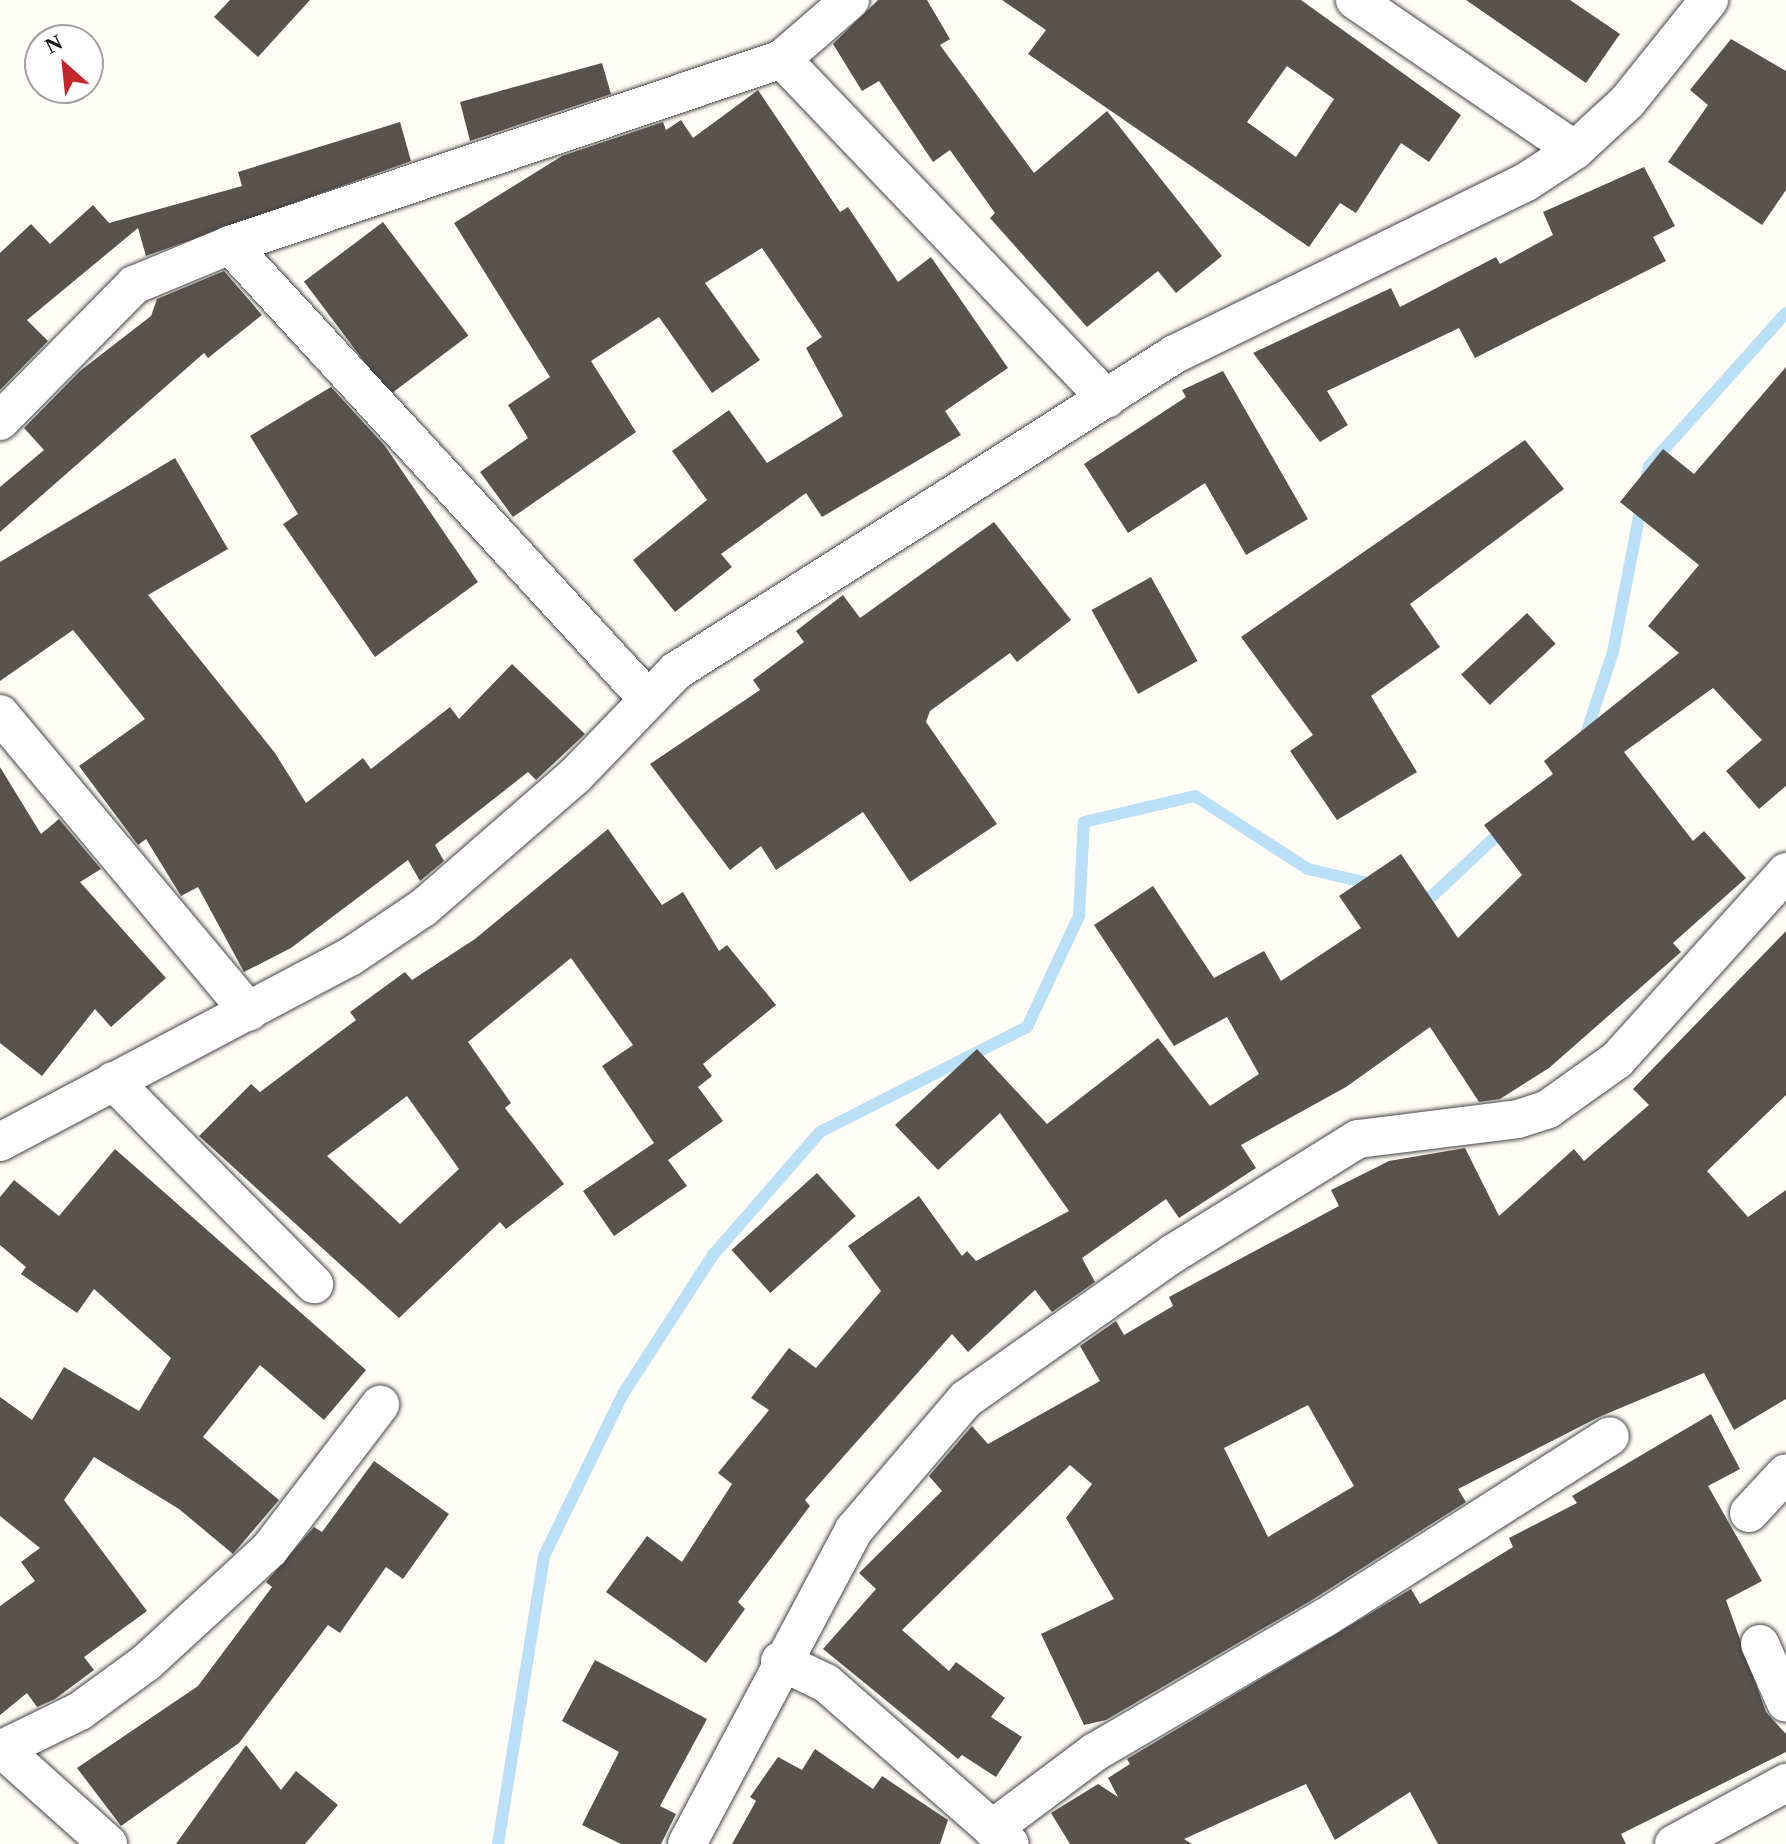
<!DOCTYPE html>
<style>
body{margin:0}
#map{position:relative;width:1786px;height:1844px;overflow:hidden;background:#fffdf5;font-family:"Times New Roman",serif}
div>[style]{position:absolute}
.stream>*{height:12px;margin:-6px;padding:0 6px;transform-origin:6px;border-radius:6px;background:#b9e0f7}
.building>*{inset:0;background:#5a524d;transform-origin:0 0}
.roads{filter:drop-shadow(0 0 2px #444) drop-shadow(0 0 2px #444)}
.minor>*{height:38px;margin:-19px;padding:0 19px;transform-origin:19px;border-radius:19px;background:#fff}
span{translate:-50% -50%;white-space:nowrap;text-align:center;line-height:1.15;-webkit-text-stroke:8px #fff;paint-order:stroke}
.north{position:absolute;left:24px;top:24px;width:80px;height:80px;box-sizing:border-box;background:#fff;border:2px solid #a0a0a0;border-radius:50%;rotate:333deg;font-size:22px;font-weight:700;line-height:32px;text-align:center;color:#111}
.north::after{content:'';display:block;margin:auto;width:28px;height:36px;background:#c4262e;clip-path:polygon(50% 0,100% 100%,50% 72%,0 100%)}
</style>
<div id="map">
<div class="stream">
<div style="left:1646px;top:480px;width:14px;rotate:-78deg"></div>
<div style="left:1649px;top:466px;width:205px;rotate:-48.2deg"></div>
<div style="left:1584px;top:740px;width:93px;rotate:-71.8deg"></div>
<div style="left:1613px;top:652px;width:153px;rotate:-79.1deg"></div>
<div style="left:1417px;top:895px;width:13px;rotate:13deg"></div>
<div style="left:1430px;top:898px;width:104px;rotate:-43.1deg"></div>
<div style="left:498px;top:1844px;width:292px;rotate:-80.9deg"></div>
<div style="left:544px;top:1556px;width:180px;rotate:-64deg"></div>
<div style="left:623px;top:1394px;width:166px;rotate:-57.1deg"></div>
<div style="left:713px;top:1255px;width:163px;rotate:-49deg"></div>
<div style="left:820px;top:1132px;width:232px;rotate:-26.9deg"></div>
<div style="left:1027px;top:1027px;width:123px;rotate:-64.9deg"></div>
<div style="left:1079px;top:916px;width:94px;rotate:-87deg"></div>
<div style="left:1084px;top:822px;width:114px;rotate:-13.2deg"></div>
<div style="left:1195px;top:796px;width:135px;rotate:32.9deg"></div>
<div style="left:1308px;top:869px;width:70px;rotate:13.2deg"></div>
</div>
<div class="building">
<div style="clip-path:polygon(230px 0,310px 0,258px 57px,214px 17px)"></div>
<div style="clip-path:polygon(878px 0,927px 0,950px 39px,940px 45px,1034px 173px,1107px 111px,1222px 256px,1176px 293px,1158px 271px,1087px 327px,990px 218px,995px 213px,950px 150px,933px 162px,879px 81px,862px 91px,833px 44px)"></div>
<div style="clip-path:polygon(evenodd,1002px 0,1301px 0,1461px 115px,1429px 162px,1401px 143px,1356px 213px,1340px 203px,1309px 247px,1028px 54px,1046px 30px,1002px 0,1287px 66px,1334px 99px,1296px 157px,1247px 122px,1287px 66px)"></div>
<div style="clip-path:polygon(1466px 0,1570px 0,1620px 34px,1586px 83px)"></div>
<div style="clip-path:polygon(1731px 39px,1786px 71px,1786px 190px,1762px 225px,1668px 162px,1708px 105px,1690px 90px)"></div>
<div style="clip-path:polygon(602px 63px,611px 94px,470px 141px,460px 102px)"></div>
<div style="clip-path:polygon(758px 90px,840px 212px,848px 207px,898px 282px,931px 257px,1008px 368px,945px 411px,961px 435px,822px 517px,806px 493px,721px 554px,732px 567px,675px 612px,633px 560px,707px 500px,672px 451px,729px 410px,767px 463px,843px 416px,806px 348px,822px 337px,762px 248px,705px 283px,760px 360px,712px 393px,659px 317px,591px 361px,636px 432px,513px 517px,480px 472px,528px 438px,508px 405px,550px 377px,454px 223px,562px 156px,663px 122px,666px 130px,681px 120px,693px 138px)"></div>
<div style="clip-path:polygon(400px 122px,411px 161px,146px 256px,138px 228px,27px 320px,48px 341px,0 390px,0 253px,31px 224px,50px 244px,93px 205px,109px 223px,242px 186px,238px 172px)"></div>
<div style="clip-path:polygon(1644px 167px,1675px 226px,1653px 237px,1666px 261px,1475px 358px,1459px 328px,1327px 391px,1348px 425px,1320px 442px,1253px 353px,1391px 288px,1400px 307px,1496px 257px,1500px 264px,1553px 235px,1543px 212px)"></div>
<div style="left:383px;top:222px;width:142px;height:99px;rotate:53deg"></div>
<div style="clip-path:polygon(224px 271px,262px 315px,208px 358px,204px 353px,0 532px,0 487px,44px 450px,24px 428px,80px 371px,151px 316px,157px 299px)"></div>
<div style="clip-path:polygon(1786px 367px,1786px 786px,1759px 809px,1726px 771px,1762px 740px,1713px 688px,1624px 752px,1693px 841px,1704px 831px,1746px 878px,1673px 943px,1681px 952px,1549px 1068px,1500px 1099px,1479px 1102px,1430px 1027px,1346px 1087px,1241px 1145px,1256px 1168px,1179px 1218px,1166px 1199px,1082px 1258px,1095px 1282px,1052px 1312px,1035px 1290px,968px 1352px,952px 1334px,805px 1500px,810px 1506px,738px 1602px,745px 1609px,706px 1663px,606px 1592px,647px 1536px,682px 1562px,732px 1484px,718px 1473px,769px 1410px,751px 1398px,789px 1348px,816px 1368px,881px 1291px,848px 1246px,919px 1196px,962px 1256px,967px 1251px,976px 1261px,1069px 1211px,1000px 1113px,938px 1170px,895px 1125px,977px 1049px,1047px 1124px,1158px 1038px,1210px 1106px,1259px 1074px,1227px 1017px,1174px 1046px,1094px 925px,1153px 886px,1214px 978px,1264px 951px,1281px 981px,1361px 928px,1339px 896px,1401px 854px,1458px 938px,1522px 875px,1484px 825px,1553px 774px,1544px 761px,1679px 653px,1648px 626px,1699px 565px,1620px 502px,1663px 449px,1694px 474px)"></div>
<div style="clip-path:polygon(1223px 371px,1308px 519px,1246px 555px,1205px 483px,1128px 533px,1084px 464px,1186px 397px,1182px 390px)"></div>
<div style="clip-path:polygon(331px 387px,385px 446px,478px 582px,375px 657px,283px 524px,298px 514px,250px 436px)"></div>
<div style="clip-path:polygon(1525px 440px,1564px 489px,1410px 604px,1440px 647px,1371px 696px,1417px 772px,1337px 820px,1290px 751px,1313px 735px,1241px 637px)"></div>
<div style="clip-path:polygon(175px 458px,228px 549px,148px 595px,275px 753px,306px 803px,363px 758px,371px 769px,450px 707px,459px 719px,512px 664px,585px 734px,536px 780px,528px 772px,435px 845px,444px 861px,420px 881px,408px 860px,291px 948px,244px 972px,198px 887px,181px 896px,146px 839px,138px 845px,79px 766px,145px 719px,73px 630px,0 681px,0 562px)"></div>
<div style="clip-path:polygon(994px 522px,1071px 620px,1017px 662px,1010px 653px,930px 711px,926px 722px,997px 824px,910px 882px,863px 812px,776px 870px,761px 846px,730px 870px,650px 764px,760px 690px,753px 680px,804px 642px,796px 631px,843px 595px,860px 618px)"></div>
<div style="left:1151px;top:577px;width:96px;height:68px;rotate:61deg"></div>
<div style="left:1527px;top:613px;width:42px;height:90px;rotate:47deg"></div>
<div style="clip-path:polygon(0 767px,41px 834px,59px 819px,101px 869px,80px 882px,166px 978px,111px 1027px,95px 1009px,42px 1076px,0 1043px)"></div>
<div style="clip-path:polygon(evenodd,608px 829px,662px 905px,683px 892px,719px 951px,727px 945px,776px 1005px,703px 1064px,712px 1076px,698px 1087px,723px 1121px,668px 1160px,687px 1186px,614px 1236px,583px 1191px,654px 1143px,602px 1066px,633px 1045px,571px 958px,468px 1042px,511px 1103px,505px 1108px,564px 1184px,506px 1229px,500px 1222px,399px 1318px,199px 1136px,251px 1084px,260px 1092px,356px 1020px,350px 1012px,405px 972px,412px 980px,475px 939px,608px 829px,407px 1096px,459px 1169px,400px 1224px,327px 1156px,407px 1096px)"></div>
<div style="clip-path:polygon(evenodd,1786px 931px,1786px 1095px,1707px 1171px,1748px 1217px,1786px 1190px,1786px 1399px,1734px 1430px,1704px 1373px,1599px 1417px,1458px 1489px,1466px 1502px,1312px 1600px,1106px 1720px,1084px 1725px,1041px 1634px,1114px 1599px,1066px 1518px,1092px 1484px,1070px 1465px,902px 1630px,949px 1671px,956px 1662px,1005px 1698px,991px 1717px,1022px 1737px,996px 1777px,962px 1755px,958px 1759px,823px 1649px,876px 1589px,859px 1573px,942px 1491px,929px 1476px,972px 1426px,988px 1444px,1100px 1381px,1080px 1346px,1116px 1321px,1124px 1335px,1173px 1306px,1169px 1297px,1339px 1206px,1331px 1190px,1389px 1161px,1465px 1148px,1499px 1216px,1574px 1149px,1584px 1161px,1649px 1105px,1633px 1089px,1786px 931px,1308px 1405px,1354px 1486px,1268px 1537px,1224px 1448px,1308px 1405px)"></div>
<div style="clip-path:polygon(115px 1149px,366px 1370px,324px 1420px,260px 1365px,203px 1437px,279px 1500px,233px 1554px,179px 1509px,94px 1457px,64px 1500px,147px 1611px,84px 1657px,94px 1670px,55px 1699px,37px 1707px,27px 1693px,0 1715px,0 1606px,35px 1581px,21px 1562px,40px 1548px,0 1516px,0 1397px,32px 1420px,64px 1367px,139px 1411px,171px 1358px,94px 1289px,77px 1313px,21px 1274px,26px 1267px,0 1245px,0 1197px,14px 1180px,59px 1216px)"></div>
<div style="left:817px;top:1173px;width:58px;height:115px;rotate:48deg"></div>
<div style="clip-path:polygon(1711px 1414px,1740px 1469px,1708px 1486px,1762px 1581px,1726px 1600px,1766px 1712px,1786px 1734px,1786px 1752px,1621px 1834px,1626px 1844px,1438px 1844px,1410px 1792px,1335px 1840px,1306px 1784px,1184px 1839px,1192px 1844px,1070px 1844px,1051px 1813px,1098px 1784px,1118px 1797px,1108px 1778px,1130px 1764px,1127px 1759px,1411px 1589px,1420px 1604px,1513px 1547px,1509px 1538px,1577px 1503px,1572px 1496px)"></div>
<div style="clip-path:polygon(374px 1461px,449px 1514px,403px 1579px,386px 1567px,340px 1633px,328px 1625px,239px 1743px,121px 1826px,77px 1768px,198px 1686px,272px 1587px,266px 1582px,314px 1527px,322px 1532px)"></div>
<div style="clip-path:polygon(595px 1660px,707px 1719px,660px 1806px,676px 1814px,661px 1844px,621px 1844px,582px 1825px,619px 1752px,562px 1721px)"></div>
<div style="clip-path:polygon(246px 1745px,281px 1790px,296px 1771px,338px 1805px,305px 1844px,176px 1844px)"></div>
<div style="clip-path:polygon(815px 1749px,873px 1789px,882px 1776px,948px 1820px,940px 1844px,732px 1844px,756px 1801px,750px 1797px,778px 1757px,802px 1770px)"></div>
</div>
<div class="roads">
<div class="minor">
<div style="left:1355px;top:0;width:266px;rotate:34.3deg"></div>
<div style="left:782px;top:59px;width:470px;rotate:46.3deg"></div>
<div style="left:230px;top:245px;width:614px;rotate:47.37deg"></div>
<div style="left:0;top:421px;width:191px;rotate:-45.4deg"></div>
<div style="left:134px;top:285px;width:104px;rotate:-22.6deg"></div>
<div style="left:230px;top:245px;width:582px;rotate:-18.62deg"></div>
<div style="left:782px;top:59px;width:90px;rotate:-40.9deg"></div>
<div style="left:0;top:714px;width:388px;rotate:50.1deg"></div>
<div style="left:113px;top:1081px;width:286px;rotate:45.3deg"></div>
<div style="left:0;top:1142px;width:396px;rotate:-27.9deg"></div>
<div style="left:350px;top:957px;width:88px;rotate:-33.9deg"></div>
<div style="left:423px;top:908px;width:201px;rotate:-41deg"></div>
<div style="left:575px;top:776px;width:146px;rotate:-46.1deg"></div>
<div style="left:676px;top:671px;width:591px;rotate:-32.43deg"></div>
<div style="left:1175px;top:354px;width:391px;rotate:-26.1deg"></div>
<div style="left:1526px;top:182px;width:59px;rotate:-33.1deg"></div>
<div style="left:1575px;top:150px;width:71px;rotate:-42.7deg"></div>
<div style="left:1627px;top:102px;width:131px;rotate:-51.2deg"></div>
<div style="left:1749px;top:1513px;width:54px;rotate:-47.2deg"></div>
<div style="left:1760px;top:1644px;width:64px;rotate:66.2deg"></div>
<div style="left:780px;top:1661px;width:51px;rotate:25.6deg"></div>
<div style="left:826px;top:1683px;width:244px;rotate:41.2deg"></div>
<div style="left:1px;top:1748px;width:144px;rotate:41.9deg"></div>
<div style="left:0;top:1750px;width:89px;rotate:-26deg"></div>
<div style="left:80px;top:1711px;width:83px;rotate:-36.2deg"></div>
<div style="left:147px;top:1662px;width:166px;rotate:-42.6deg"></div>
<div style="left:269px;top:1550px;width:183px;rotate:-52.6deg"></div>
<div style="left:992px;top:1829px;width:129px;rotate:-36.8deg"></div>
<div style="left:1095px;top:1752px;width:264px;rotate:-30.3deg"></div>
<div style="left:1323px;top:1619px;width:340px;rotate:-32.5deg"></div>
<div style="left:687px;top:1844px;width:356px;rotate:-62deg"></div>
<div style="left:854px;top:1530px;width:172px;rotate:-49.5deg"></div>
<div style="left:966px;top:1399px;width:254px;rotate:-35.1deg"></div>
<div style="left:1174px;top:1253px;width:216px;rotate:-31.8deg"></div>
<div style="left:1358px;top:1139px;width:161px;rotate:-7.1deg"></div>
<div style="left:1518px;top:1119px;width:32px;rotate:-18deg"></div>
<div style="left:1548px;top:1109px;width:85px;rotate:-35.4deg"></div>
<div style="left:1617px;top:1060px;width:253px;rotate:-48deg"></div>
<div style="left:1674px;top:1844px;width:128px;rotate:-28.6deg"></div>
</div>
</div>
<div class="north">N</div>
</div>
